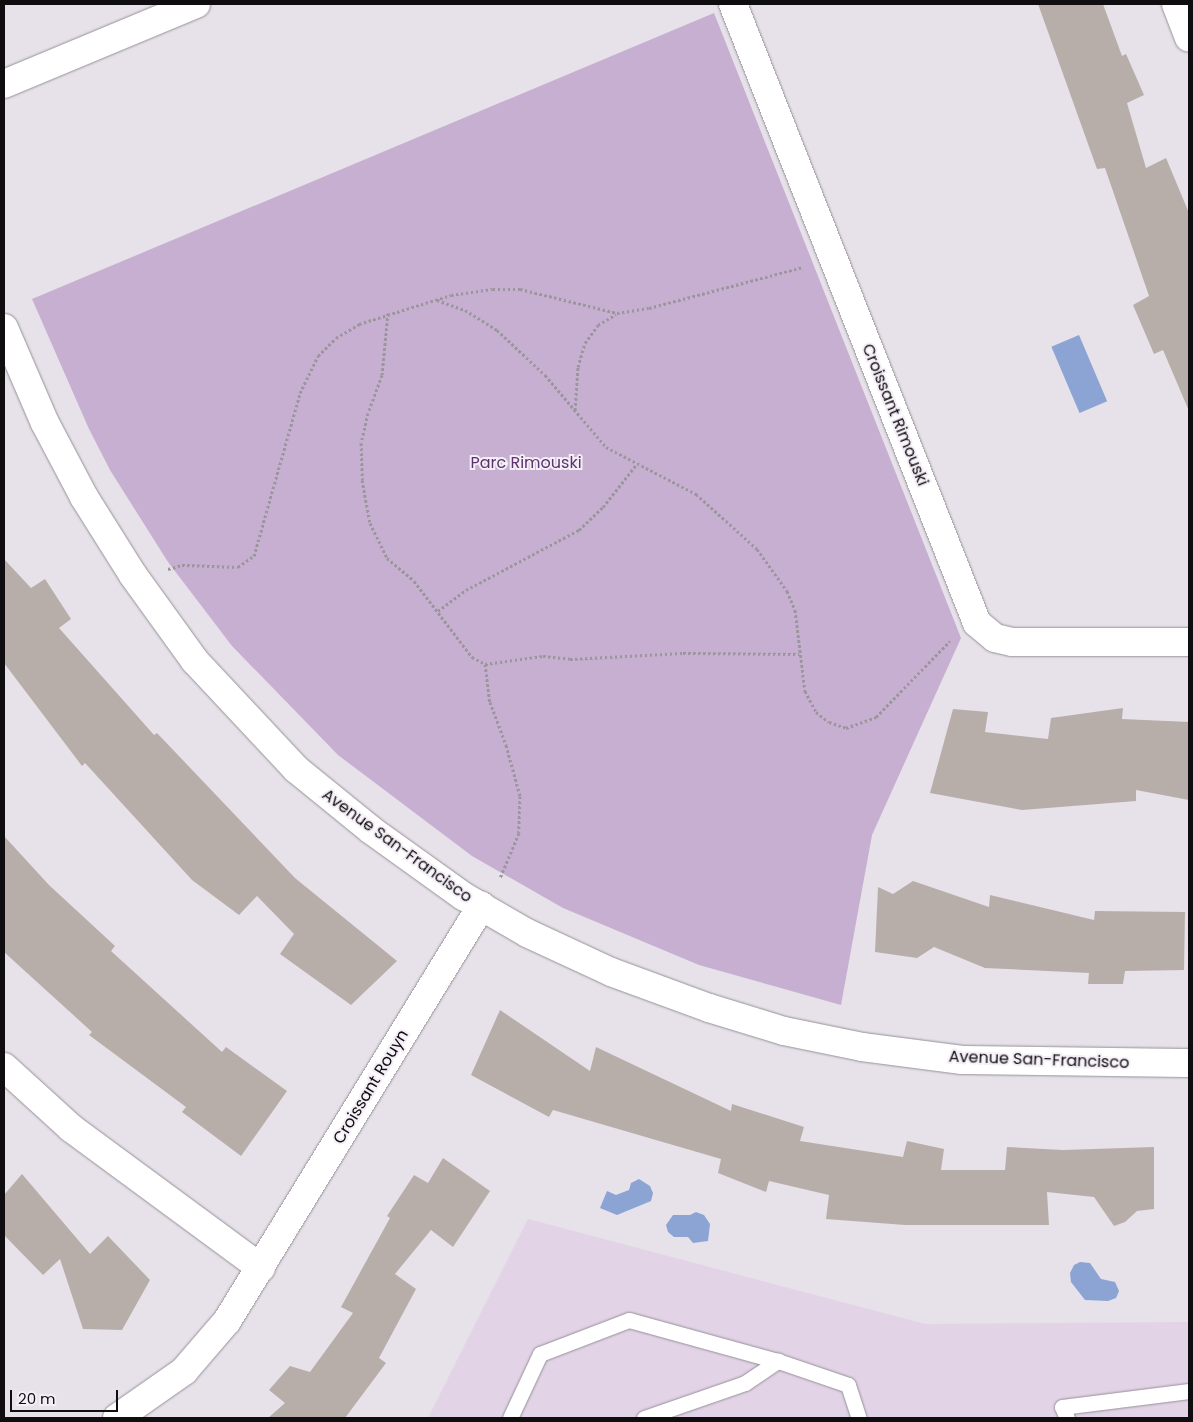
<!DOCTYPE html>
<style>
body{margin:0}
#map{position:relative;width:1193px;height:1422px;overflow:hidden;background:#e7e1e9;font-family:Poppins,sans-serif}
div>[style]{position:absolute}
.commercial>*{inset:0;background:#e2d3e6}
.green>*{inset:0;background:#c7afd1}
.water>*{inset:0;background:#8ba4d3;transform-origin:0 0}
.building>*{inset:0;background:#b8aea9}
.path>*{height:3px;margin-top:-1.5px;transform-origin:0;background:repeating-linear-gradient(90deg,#9b969d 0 2.5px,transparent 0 5px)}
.roads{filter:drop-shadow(0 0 1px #969198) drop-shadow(0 0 1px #969198)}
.service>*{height:15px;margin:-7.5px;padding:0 7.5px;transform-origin:7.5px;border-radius:7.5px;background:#fff}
.minor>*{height:28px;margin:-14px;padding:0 14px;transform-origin:14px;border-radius:14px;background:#fff}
.tertiary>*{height:28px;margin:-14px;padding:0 14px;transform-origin:14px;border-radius:14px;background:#fff}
span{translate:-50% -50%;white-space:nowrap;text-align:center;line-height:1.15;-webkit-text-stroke:4px #f4eef6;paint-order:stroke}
.street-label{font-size:16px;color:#0f0d10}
.park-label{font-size:16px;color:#5d336d}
.frame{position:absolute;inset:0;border:5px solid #0f0d10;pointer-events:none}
.scale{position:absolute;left:10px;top:1390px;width:108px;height:22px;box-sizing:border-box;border:2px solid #0f0d10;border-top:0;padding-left:6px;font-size:15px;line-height:18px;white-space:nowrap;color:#0f0d10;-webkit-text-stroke:4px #f4eef6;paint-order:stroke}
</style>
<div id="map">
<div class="commercial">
<div style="clip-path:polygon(528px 1219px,925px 1324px,1189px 1322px,1189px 1418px,428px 1418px)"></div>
</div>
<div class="green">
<div style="clip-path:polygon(714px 13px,961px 638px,872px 835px,841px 1005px,699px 965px,563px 908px,472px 856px,338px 755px,232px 646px,168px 562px,110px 470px,89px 429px,32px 299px)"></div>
</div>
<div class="water">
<div style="left:1079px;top:335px;width:72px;height:30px;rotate:67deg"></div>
<div style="clip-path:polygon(639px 1179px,650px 1186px,653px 1193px,651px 1201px,617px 1215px,600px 1208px,607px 1191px,616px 1195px,629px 1190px,631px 1183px)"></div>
<div style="clip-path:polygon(696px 1212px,704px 1215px,710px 1224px,708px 1241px,693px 1243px,688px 1237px,674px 1237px,668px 1232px,666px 1225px,673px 1215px,690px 1215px)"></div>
<div style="clip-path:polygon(1080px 1262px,1090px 1263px,1101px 1279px,1115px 1282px,1119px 1291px,1116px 1298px,1108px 1301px,1085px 1300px,1071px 1282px,1070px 1273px,1074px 1265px)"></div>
</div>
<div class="building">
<div style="clip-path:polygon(1038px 4px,1103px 4px,1122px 56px,1126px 54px,1144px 95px,1127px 103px,1146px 168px,1166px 158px,1189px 213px,1189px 411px,1163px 350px,1154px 354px,1133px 305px,1149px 296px,1105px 168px,1097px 169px)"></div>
<div style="clip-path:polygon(4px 559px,31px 588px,45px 579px,71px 619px,59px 628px,154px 735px,157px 733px,295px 878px,397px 961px,351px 1005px,280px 954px,294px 934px,257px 896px,239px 915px,192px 880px,85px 763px,82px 766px,4px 663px)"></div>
<div style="clip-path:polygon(1123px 708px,1122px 719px,1189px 722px,1189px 800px,1136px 790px,1136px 801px,1022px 810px,930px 793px,953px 709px,988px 712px,985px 732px,1048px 739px,1051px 718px)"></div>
<div style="clip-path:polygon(4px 836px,49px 885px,115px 946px,111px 951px,222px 1052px,226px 1047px,287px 1091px,241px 1156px,182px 1112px,186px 1107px,89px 1035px,92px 1032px,4px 952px)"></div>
<div style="clip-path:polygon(913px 881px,989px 907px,990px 895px,1094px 920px,1095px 911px,1185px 912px,1184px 970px,1125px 971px,1123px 984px,1088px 984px,1089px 973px,985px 968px,934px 947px,917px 958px,875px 952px,878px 887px,893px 894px)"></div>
<div style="clip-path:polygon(500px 1010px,590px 1071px,596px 1047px,731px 1111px,732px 1104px,804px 1127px,800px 1141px,903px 1157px,907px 1141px,944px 1149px,941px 1170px,1005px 1170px,1007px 1147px,1063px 1150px,1154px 1147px,1154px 1209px,1137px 1211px,1125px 1222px,1114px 1226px,1094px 1197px,1047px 1192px,1049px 1225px,905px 1225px,826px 1219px,829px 1195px,769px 1181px,766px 1192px,718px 1173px,721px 1159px,553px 1110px,549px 1117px,471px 1075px)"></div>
<div style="clip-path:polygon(443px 1158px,490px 1191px,453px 1247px,431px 1230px,395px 1274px,416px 1289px,379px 1358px,386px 1363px,345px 1418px,268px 1418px,285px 1403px,269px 1390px,290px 1366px,310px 1372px,353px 1313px,341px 1307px,390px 1218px,387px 1216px,414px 1175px,428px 1183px)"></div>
<div style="clip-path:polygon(22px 1174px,90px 1254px,108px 1236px,150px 1280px,122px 1330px,83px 1329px,60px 1259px,43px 1275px,4px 1235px,4px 1195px)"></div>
</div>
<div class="path">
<div style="left:437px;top:300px;width:30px;rotate:20deg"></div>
<div style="left:465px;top:310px;width:38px;rotate:32deg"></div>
<div style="left:497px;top:330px;width:66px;rotate:43.2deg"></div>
<div style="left:545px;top:375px;width:94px;rotate:49.7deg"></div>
<div style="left:606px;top:447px;width:102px;rotate:27.6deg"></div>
<div style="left:696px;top:494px;width:82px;rotate:42deg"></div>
<div style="left:757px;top:549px;width:52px;rotate:54.5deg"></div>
<div style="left:787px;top:591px;width:21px;rotate:67deg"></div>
<div style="left:795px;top:610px;width:82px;rotate:83deg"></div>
<div style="left:805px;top:691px;width:24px;rotate:62deg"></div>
<div style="left:816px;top:712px;width:16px;rotate:38deg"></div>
<div style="left:829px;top:722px;width:18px;rotate:19deg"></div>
<div style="left:846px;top:728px;width:32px;rotate:-20deg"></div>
<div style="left:876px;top:717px;width:106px;rotate:-45.8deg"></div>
<div style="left:388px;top:313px;width:62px;rotate:95.5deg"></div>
<div style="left:382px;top:375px;width:40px;rotate:110.2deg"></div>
<div style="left:368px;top:413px;width:31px;rotate:103deg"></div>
<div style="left:361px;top:443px;width:37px;rotate:88deg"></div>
<div style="left:362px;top:480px;width:44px;rotate:79.5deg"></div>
<div style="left:370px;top:523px;width:39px;rotate:64deg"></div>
<div style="left:387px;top:558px;width:35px;rotate:40deg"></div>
<div style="left:414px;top:581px;width:96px;rotate:52.7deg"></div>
<div style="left:472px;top:657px;width:15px;rotate:28deg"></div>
<div style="left:485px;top:664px;width:59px;rotate:-7.9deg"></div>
<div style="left:543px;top:656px;width:27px;rotate:6deg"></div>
<div style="left:570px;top:659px;width:113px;rotate:-3deg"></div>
<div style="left:683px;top:653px;width:116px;rotate:0.5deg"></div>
<div style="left:575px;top:410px;width:43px;rotate:-86deg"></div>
<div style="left:578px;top:367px;width:25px;rotate:-74deg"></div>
<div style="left:585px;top:343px;width:22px;rotate:-54deg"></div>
<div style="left:598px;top:325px;width:21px;rotate:-31deg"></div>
<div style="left:168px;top:569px;width:15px;rotate:-16deg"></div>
<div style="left:182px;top:565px;width:56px;rotate:2deg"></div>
<div style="left:238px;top:567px;width:19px;rotate:-35deg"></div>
<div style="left:254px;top:556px;width:169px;rotate:-74.2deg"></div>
<div style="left:300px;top:393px;width:41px;rotate:-64.1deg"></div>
<div style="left:318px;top:356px;width:25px;rotate:-45deg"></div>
<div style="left:336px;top:338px;width:27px;rotate:-31deg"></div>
<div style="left:359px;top:324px;width:96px;rotate:-17.5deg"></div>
<div style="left:451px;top:295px;width:42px;rotate:-8.1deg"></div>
<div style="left:493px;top:289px;width:27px"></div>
<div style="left:520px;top:289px;width:100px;rotate:13.9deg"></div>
<div style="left:617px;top:313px;width:32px;rotate:-9deg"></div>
<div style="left:649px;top:308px;width:159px;rotate:-14.9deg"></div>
<div style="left:438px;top:611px;width:35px;rotate:-37deg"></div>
<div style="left:466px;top:590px;width:128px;rotate:-28deg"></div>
<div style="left:579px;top:530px;width:33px;rotate:-44deg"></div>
<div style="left:603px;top:507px;width:53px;rotate:-51.8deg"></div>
<div style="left:485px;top:664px;width:38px;rotate:83deg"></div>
<div style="left:490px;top:702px;width:46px;rotate:69.6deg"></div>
<div style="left:506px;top:745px;width:53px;rotate:74.6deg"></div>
<div style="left:520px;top:796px;width:37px;rotate:92deg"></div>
<div style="left:519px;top:833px;width:49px;rotate:112.9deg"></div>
</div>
<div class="roads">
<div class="service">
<div style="left:510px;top:1418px;width:71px;rotate:-64.9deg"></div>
<div style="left:540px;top:1354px;width:95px;rotate:-20.9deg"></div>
<div style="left:629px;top:1320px;width:155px;rotate:15.4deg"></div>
<div style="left:778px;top:1361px;width:74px;rotate:18.9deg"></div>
<div style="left:848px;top:1385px;width:35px;rotate:72deg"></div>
<div style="left:644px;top:1418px;width:107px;rotate:-19.1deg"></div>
<div style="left:745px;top:1383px;width:40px;rotate:-34deg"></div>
<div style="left:1067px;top:1418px;width:12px;rotate:-114deg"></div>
<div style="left:1062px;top:1407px;width:128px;rotate:-7.2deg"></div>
</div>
<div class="minor">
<div style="left:733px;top:4px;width:665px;rotate:68.49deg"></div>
<div style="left:977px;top:623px;width:23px;rotate:40deg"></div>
<div style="left:995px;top:638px;width:17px;rotate:13deg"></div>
<div style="left:1012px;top:642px;width:177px"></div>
<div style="left:1176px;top:4px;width:36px;rotate:69deg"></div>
<div style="left:4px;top:84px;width:208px;rotate:-22.6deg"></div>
<div style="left:4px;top:1067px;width:91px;rotate:42.3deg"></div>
<div style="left:71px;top:1128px;width:236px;rotate:36.4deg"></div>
<div style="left:117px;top:1418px;width:82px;rotate:-35deg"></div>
<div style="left:184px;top:1371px;width:66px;rotate:-49.3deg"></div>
<div style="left:227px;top:1321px;width:487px;rotate:-58.5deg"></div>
</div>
<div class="tertiary">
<div style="left:4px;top:328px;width:103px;rotate:66.7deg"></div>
<div style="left:45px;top:423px;width:84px;rotate:62.2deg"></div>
<div style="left:84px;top:497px;width:92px;rotate:57.9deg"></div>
<div style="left:133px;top:575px;width:106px;rotate:54.2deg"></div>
<div style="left:195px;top:661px;width:148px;rotate:46.9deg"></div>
<div style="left:296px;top:769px;width:97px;rotate:39.1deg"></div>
<div style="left:371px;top:830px;width:113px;rotate:35.7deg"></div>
<div style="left:463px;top:896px;width:74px;rotate:30deg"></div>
<div style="left:527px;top:933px;width:93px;rotate:24.9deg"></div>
<div style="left:611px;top:972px;width:104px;rotate:20.2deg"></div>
<div style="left:709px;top:1008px;width:78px;rotate:17deg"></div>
<div style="left:784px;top:1031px;width:80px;rotate:11.6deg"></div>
<div style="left:862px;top:1047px;width:101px;rotate:7.4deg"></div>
<div style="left:962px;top:1060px;width:227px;rotate:0.8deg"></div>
</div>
</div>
<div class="street-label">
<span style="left:895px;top:415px;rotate:68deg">Croissant Rimouski</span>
<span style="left:397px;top:846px;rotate:36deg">Avenue San-Francisco</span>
<span style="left:1039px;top:1060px;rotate:2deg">Avenue San-Francisco</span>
<span style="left:371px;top:1087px;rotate:-59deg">Croissant Rouyn</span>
</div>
<div class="park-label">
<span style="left:526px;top:463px">Parc Rimouski</span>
</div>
<div class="frame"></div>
<div class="scale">20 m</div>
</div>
